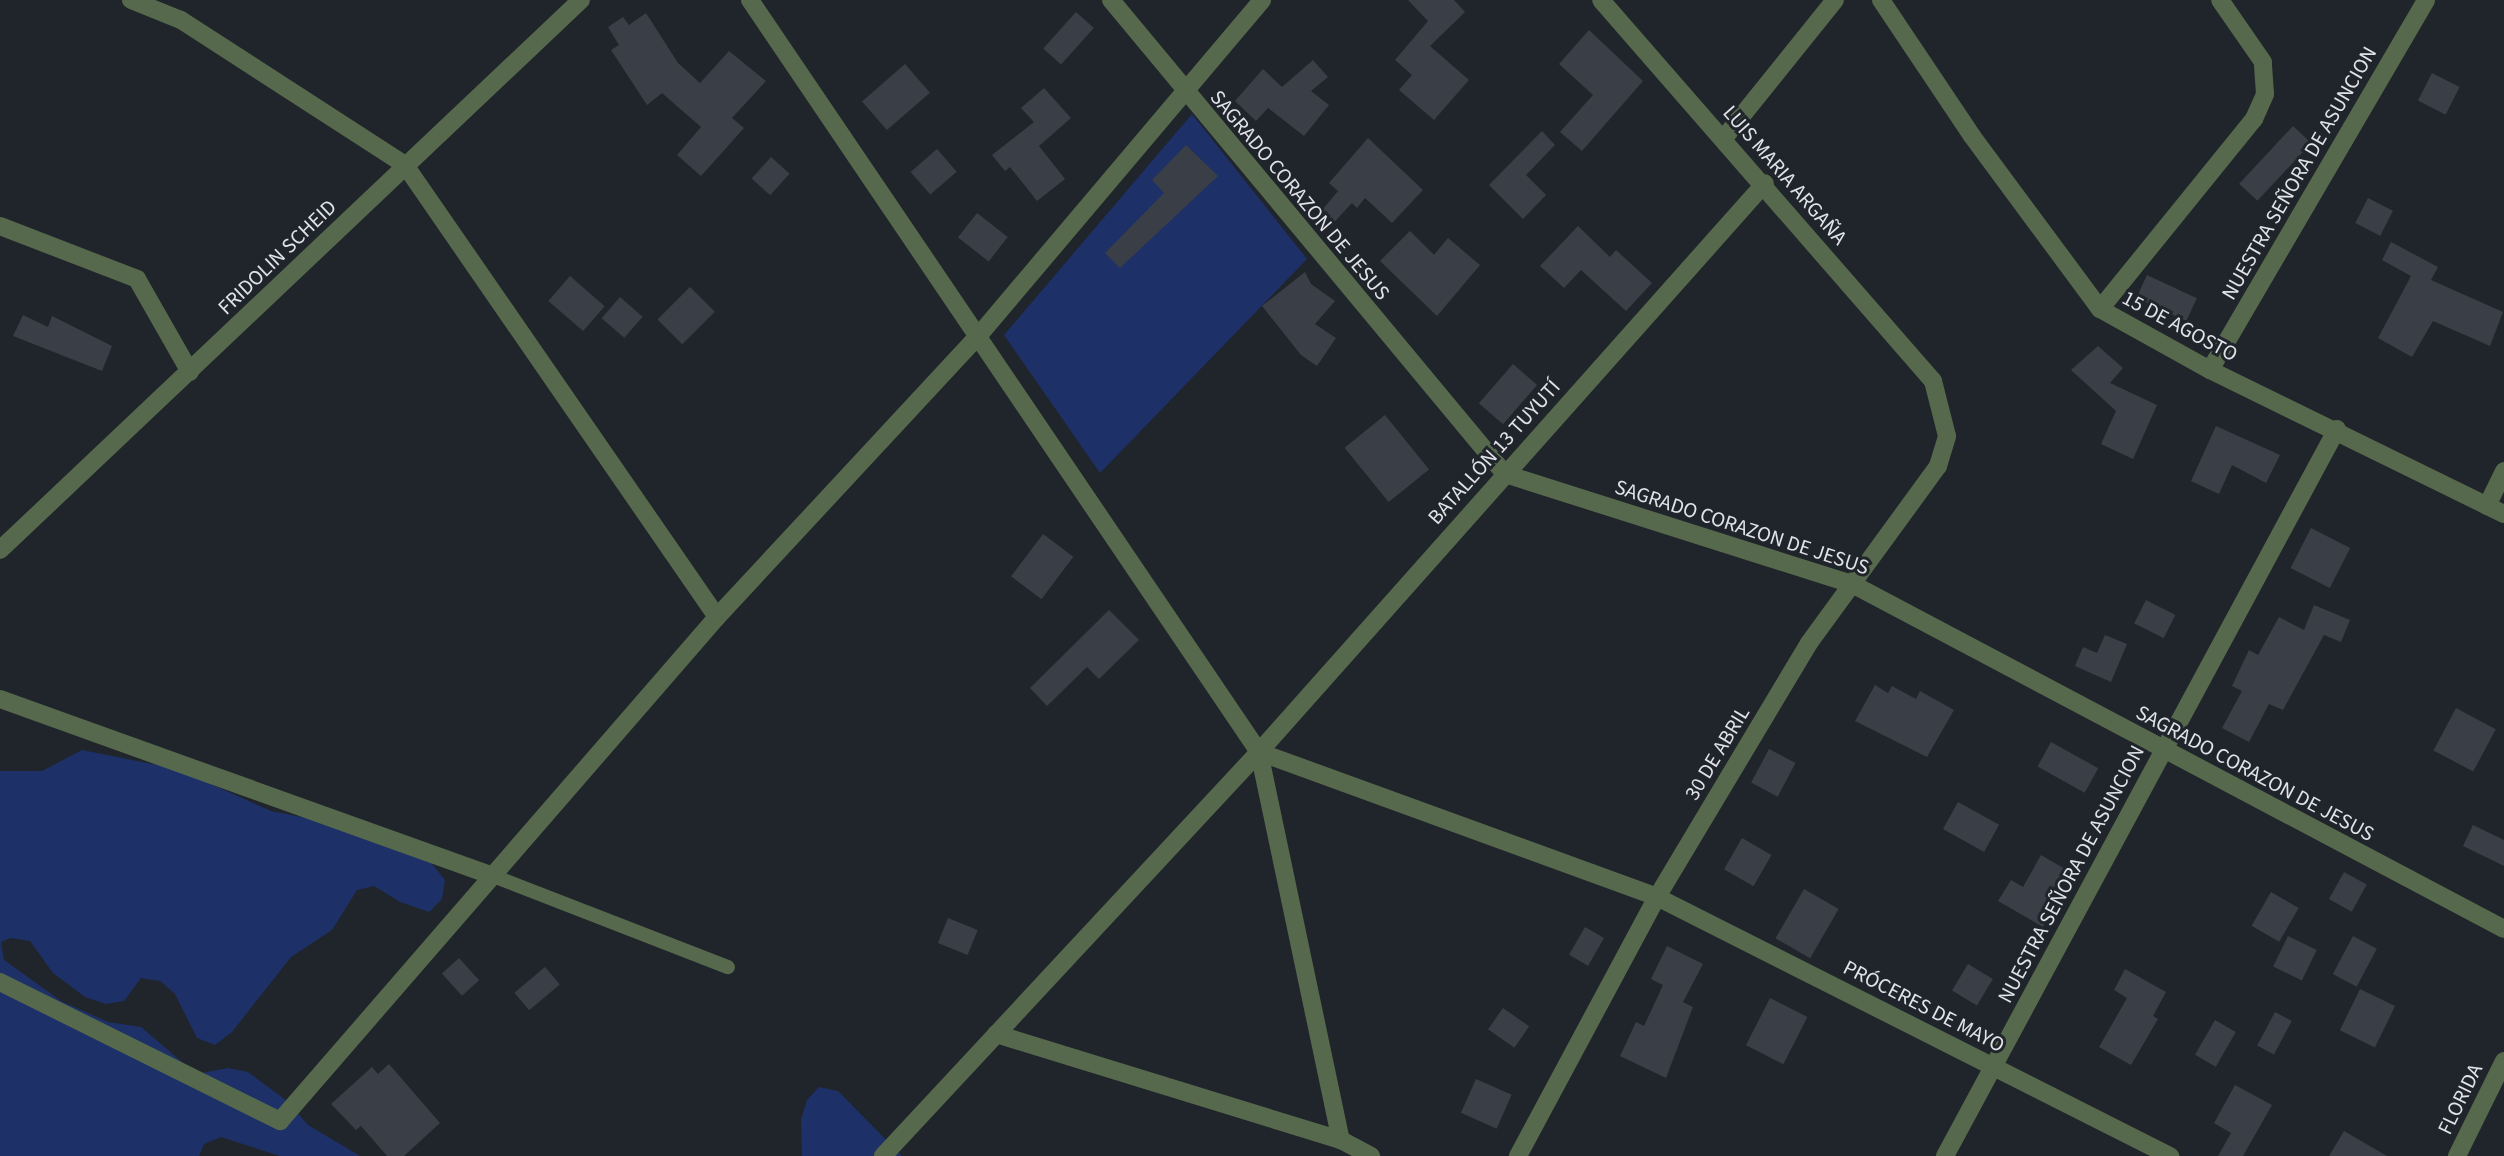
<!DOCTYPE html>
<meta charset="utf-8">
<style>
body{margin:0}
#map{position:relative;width:2504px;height:1156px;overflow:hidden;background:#20242b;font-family:"Source Sans 3",sans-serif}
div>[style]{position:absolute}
.green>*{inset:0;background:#1d3168}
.building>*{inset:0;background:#3a3e47;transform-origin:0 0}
.service>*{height:14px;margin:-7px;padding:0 7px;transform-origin:7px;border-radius:7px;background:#56694c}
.minor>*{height:18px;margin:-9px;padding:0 9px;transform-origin:9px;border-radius:9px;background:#56694c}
span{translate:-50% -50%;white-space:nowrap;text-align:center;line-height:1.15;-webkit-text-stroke:6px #20242b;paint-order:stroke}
.street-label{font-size:21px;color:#e0e3e8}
</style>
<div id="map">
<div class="green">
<div style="clip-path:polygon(1192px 114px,1307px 259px,1100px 473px,1004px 335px)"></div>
<div style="clip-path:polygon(82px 750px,177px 769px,271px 811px,332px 823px,423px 853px,445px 880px,442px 899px,429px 912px,400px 902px,374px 886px,357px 890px,332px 930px,291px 957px,232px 1032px,215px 1045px,197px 1038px,175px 994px,160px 981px,141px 978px,124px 1001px,106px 1004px,85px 997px,53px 973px,30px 941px,10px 938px,1px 942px,4px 960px,61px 1001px,108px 1022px,141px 1027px,196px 1074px,228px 1068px,248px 1072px,287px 1101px,308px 1125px,360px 1156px,280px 1156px,221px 1137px,204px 1144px,199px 1156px,0 1156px,0 771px,42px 771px)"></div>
<div style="clip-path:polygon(819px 1087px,838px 1091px,902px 1156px,802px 1156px,801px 1120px,807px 1100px)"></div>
</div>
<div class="building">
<div style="clip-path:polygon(1408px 0,1454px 0,1465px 12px,1430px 46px,1469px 80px,1434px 120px,1399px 90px,1412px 75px,1395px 60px,1428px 21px)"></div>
<div style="left:1076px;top:12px;width:24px;height:49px;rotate:42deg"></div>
<div style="clip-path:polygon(646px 13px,678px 63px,700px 83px,729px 51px,766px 81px,732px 118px,744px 128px,701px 176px,677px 155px,701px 127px,662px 93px,647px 105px,611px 50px,619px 45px,608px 27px,623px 17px,629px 25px)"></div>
<div style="clip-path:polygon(1589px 30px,1643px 81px,1582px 151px,1560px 132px,1593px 95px,1559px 64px)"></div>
<div style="clip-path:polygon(1313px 60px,1328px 77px,1311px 91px,1329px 105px,1304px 136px,1268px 108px,1256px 121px,1235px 101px,1263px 69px,1282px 87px)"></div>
<div style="left:905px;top:64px;width:38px;height:57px;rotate:49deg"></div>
<div style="left:2432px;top:73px;width:31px;height:31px;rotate:27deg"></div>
<div style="clip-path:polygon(1044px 88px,1071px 118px,1039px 146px,1065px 179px,1037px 201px,1010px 167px,1005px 171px,992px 155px,1034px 122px,1021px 108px)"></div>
<div style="left:2293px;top:126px;width:25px;height:79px;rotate:43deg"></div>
<div style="clip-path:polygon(1542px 131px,1555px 145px,1526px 175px,1546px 195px,1523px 219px,1489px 185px)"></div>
<div style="clip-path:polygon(1368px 138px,1423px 190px,1392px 223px,1365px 198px,1357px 208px,1352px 203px,1325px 232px,1313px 221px,1338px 191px,1329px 183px)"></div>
<div style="clip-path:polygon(1186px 145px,1218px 176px,1120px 268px,1105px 253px,1164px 193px,1152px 180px)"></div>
<div style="left:937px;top:149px;width:30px;height:35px;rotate:49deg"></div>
<div style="left:771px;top:157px;width:25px;height:29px;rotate:42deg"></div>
<div style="left:2368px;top:198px;width:28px;height:28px;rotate:27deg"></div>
<div style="left:977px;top:213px;width:39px;height:31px;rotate:38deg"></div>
<div style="clip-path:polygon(1578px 226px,1610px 257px,1616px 250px,1652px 283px,1626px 311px,1581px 270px,1564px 288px,1540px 266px)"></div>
<div style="clip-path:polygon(1410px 231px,1434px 255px,1448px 238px,1480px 265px,1437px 316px,1380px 261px)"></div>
<div style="clip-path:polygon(2391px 242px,2438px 267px,2431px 280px,2503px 312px,2490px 346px,2433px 321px,2412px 357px,2378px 338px,2411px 276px,2382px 260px)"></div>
<div style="clip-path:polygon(1305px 272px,1311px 284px,1335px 301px,1315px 324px,1336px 338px,1317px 366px,1301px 355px,1262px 306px)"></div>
<div style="left:2147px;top:275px;width:55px;height:25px;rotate:25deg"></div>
<div style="left:570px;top:276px;width:46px;height:33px;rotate:41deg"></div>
<div style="left:690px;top:287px;width:35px;height:46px;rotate:45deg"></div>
<div style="left:620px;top:297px;width:30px;height:28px;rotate:41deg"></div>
<div style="clip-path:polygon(23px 315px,48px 327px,52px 316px,112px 346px,102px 371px,13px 336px)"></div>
<div style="clip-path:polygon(2098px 346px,2123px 368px,2110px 383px,2157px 405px,2133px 459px,2101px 444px,2116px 411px,2071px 370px)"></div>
<div style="left:1513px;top:364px;width:32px;height:52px;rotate:41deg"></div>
<div style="left:1385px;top:415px;width:70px;height:52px;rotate:51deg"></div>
<div style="clip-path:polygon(2216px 426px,2280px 455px,2266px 483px,2232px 465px,2219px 494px,2191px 481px)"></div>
<div style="left:2311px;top:528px;width:44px;height:45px;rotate:27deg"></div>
<div style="left:1043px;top:534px;width:38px;height:53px;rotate:37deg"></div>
<div style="left:2146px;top:600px;width:33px;height:26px;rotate:27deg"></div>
<div style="clip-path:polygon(2314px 605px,2350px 620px,2341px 642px,2324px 635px,2283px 710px,2269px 704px,2249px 742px,2222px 728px,2242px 691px,2232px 686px,2249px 650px,2258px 655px,2279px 617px,2304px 630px)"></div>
<div style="clip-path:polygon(1109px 610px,1139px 640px,1099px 679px,1087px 667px,1047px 706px,1030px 688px)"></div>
<div style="clip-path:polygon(2105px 635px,2127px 644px,2111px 682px,2075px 666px,2083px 647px,2097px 653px)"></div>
<div style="clip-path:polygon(1875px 685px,1888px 693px,1892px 686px,1916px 699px,1920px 691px,1954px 710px,1927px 757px,1855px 721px)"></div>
<div style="left:2456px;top:708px;width:45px;height:48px;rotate:28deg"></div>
<div style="left:2051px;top:742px;width:54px;height:28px;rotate:29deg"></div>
<div style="left:1769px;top:749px;width:30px;height:38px;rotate:28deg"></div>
<div style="left:1958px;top:802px;width:47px;height:31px;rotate:29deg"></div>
<div style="clip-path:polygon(2473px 825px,2504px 840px,2504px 866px,2463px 846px)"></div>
<div style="left:1742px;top:838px;width:34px;height:36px;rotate:30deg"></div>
<div style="clip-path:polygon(2041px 855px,2065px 869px,2047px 900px,2055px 905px,2043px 927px,1998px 901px,2011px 880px,2023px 887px)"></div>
<div style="left:2344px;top:872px;width:26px;height:31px;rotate:29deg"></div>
<div style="left:1804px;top:889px;width:40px;height:57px;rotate:30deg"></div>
<div style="left:2271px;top:892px;width:32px;height:39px;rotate:30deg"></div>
<div style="left:948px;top:918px;width:32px;height:27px;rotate:22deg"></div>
<div style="left:1585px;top:927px;width:22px;height:32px;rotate:30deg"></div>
<div style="left:2288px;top:936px;width:32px;height:34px;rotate:26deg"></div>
<div style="left:2353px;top:936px;width:27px;height:43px;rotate:28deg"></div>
<div style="clip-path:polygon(1667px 946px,1703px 964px,1683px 1002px,1693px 1007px,1666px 1078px,1620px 1056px,1636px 1022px,1644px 1026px,1663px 985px,1651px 979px)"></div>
<div style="left:459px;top:958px;width:30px;height:23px;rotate:48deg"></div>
<div style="left:1968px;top:964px;width:29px;height:31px;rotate:31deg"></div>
<div style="left:545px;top:967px;width:23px;height:40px;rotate:50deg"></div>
<div style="clip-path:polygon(2125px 969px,2166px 992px,2153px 1016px,2158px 1019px,2131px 1065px,2099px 1047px,2127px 998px,2114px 990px)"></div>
<div style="left:2360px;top:989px;width:39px;height:46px;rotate:26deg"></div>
<div style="left:1770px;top:998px;width:42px;height:53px;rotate:27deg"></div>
<div style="left:1503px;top:1008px;width:32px;height:26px;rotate:35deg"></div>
<div style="left:2275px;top:1012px;width:19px;height:38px;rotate:28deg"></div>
<div style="left:2215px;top:1020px;width:24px;height:40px;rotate:30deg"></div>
<div style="clip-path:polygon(389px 1064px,440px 1123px,404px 1156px,387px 1156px,361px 1126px,356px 1130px,331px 1104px,372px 1067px,378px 1074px)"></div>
<div style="left:1476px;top:1079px;width:39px;height:37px;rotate:24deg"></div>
<div style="clip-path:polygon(2235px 1085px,2272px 1105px,2243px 1156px,2218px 1156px,2231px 1133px,2214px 1123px)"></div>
<div style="clip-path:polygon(2344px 1131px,2387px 1156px,2329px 1156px)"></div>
</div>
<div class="service">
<div style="left:493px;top:876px;width:252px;rotate:21.2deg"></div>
</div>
<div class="minor">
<div style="left:131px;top:0;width:54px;rotate:21.8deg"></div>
<div style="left:181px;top:20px;width:267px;rotate:32.9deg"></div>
<div style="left:405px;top:165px;width:549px;rotate:55.38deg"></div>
<div style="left:750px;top:0;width:908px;rotate:55.91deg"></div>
<div style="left:1259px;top:752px;width:397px;rotate:78.1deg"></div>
<div style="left:1341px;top:1140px;width:34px;rotate:28deg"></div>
<div style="left:1111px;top:0;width:616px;rotate:50.27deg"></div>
<div style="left:1505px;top:474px;width:366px;rotate:17.6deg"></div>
<div style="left:1854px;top:585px;width:735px;rotate:27.89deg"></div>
<div style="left:1881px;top:0;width:164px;rotate:56.2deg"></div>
<div style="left:1972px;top:136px;width:215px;rotate:53.5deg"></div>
<div style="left:2100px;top:309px;width:126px;rotate:29deg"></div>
<div style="left:2210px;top:370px;width:327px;rotate:26.1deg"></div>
<div style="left:1724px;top:138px;width:177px;rotate:-51.2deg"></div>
<div style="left:0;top:226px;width:147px;rotate:21.1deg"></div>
<div style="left:137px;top:279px;width:107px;rotate:60.3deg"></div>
<div style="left:2100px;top:309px;width:245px;rotate:-51deg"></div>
<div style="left:2254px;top:119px;width:27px;rotate:-66deg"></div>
<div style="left:2265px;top:94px;width:32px;rotate:-94deg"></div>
<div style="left:2263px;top:62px;width:75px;rotate:-124.7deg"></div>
<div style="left:2210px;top:370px;width:428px;rotate:-59.7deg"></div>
<div style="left:2487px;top:506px;width:39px;rotate:-64deg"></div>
<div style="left:0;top:550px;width:800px;rotate:-43.43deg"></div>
<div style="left:0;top:699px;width:524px;rotate:19.75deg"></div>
<div style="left:1259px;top:752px;width:424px;rotate:20deg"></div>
<div style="left:1657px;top:897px;width:575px;rotate:26.79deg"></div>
<div style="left:0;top:982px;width:313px;rotate:26.4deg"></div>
<div style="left:280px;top:1121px;width:667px;rotate:-49.07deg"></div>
<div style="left:717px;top:617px;width:386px;rotate:-47.1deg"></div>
<div style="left:980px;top:334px;width:437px;rotate:-49.8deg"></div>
<div style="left:996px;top:1034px;width:361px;rotate:17.1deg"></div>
<div style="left:883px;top:1156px;width:552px;rotate:-47.06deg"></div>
<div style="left:1259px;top:752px;width:761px;rotate:-48.35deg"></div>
<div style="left:1518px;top:1156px;width:294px;rotate:-61.8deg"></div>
<div style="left:1657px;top:897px;width:296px;rotate:-59.1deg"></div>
<div style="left:1809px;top:643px;width:219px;rotate:-53.9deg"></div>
<div style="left:1938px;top:466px;width:31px;rotate:-73deg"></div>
<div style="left:1947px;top:436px;width:57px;rotate:-104.3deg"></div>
<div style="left:1933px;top:381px;width:505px;rotate:-131.07deg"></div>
<div style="left:1945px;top:1156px;width:826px;rotate:-61.67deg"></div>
<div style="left:2457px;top:1156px;width:106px;rotate:-63.7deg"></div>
</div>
<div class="street-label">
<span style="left:2299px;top:173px;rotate:-60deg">NUESTRA SEÑORA DE ASUNCION</span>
<span style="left:1785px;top:175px;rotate:49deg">LUIS MARIA ARGAÑA</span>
<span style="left:1300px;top:195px;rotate:50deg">SAGRADO CORAZON DE JESUS</span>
<span style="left:277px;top:257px;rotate:-44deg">FRIDOLIN SCHEID</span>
<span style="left:2180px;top:326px;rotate:28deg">15 DE AGOSTO</span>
<span style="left:1494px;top:452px;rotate:-48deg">BATALLÓN 13 TUYUTÍ</span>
<span style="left:1742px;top:527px;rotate:18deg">SAGRADO CORAZON DE JESUS</span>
<span style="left:1717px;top:753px;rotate:-59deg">30 DE ABRIL</span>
<span style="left:2255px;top:773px;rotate:28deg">SAGRADO CORAZON DE JESUS</span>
<span style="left:2071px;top:874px;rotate:-62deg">NUESTRA SEÑORA DE ASUNCION</span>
<span style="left:1924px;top:1006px;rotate:27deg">PRÓCERES DE MAYO</span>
<span style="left:2460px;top:1099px;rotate:-64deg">FLORIDA</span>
</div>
</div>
